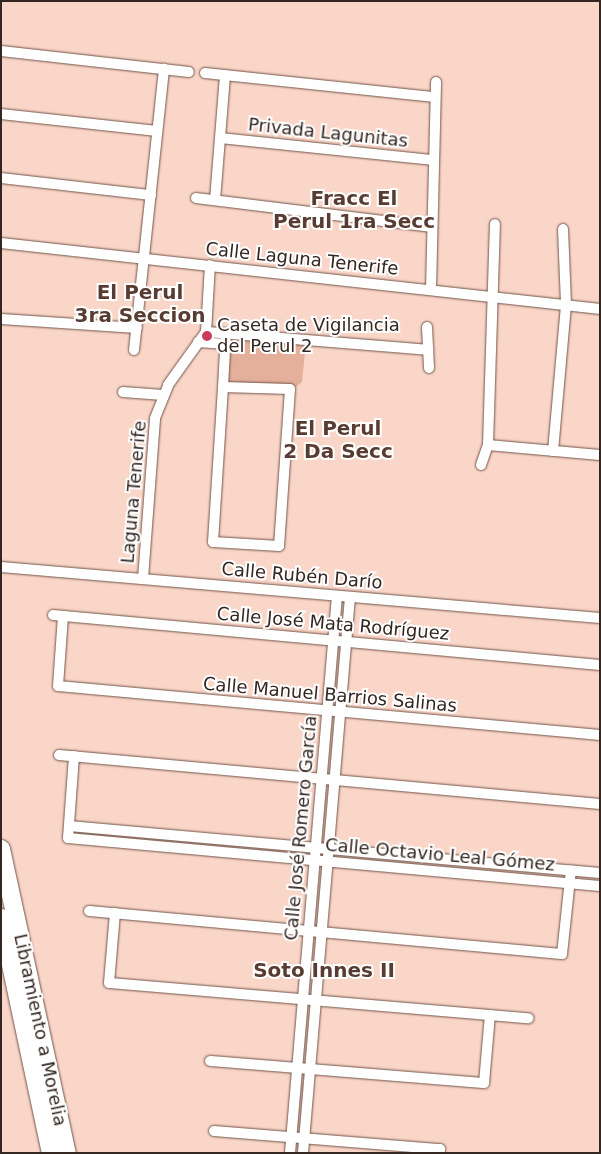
<!DOCTYPE html>
<meta charset="utf-8">
<style>
body{margin:0}
#map{position:relative;width:601px;height:1154px;overflow:hidden;background:#fad6c8;font-family:"DejaVu Sans",sans-serif}
div>[style]{position:absolute}
.green>*{inset:0;background:#e4b09b}
.roads{filter:drop-shadow(0 0 1px #715448) drop-shadow(0 0 1px #715448)}
.minor>*{height:10px;margin:-5px;padding:0 5px;transform-origin:5px;border-radius:5px;background:#fff}
.trunk>*{height:18px;margin:-9px;padding:0 9px;transform-origin:9px;border-radius:9px;background:#fff}
.dots>*{width:14px;height:14px;translate:-50% -50%;box-sizing:border-box;border:2px solid #fff;border-radius:50%}
span{translate:-50% -50%;white-space:nowrap;text-align:center;line-height:1.15;-webkit-text-stroke:4px #fff;paint-order:stroke}
.street-label{font-size:18px;color:#342722}
.poi-label{font-size:18px;color:#342722}
.left{translate:0 -50%;text-align:left}
.quarter-label{font-size:20px;color:#593c31;font-weight:700}
.frame{position:absolute;inset:0;border:2px solid #342722;pointer-events:none}
</style>
<div id="map">
<div class="green">
<div style="clip-path:polygon(229px 336px,306px 343px,302px 382px,296px 387px,228px 385px)"></div>
</div>
<div class="roads">
<div class="minor">
<div style="left:1px;top:51px;width:189px;rotate:6.4deg"></div>
<div style="left:205px;top:73px;width:231px;rotate:6deg"></div>
<div style="left:1px;top:114px;width:157px;rotate:6.2deg"></div>
<div style="left:220px;top:138px;width:215px;rotate:5.9deg"></div>
<div style="left:1px;top:178px;width:151px;rotate:6.5deg"></div>
<div style="left:196px;top:198px;width:238px;rotate:7deg"></div>
<div style="left:215px;top:200px;width:125px;rotate:-85.4deg"></div>
<div style="left:1px;top:243px;width:603px;rotate:6.29deg"></div>
<div style="left:431px;top:289px;width:207px;rotate:-88.6deg"></div>
<div style="left:1px;top:319px;width:136px;rotate:3.8deg"></div>
<div style="left:427px;top:327px;width:41px;rotate:87.2deg"></div>
<div style="left:206px;top:332px;width:223px;rotate:4.6deg"></div>
<div style="left:206px;top:332px;width:67px;rotate:-86.6deg"></div>
<div style="left:198px;top:342px;width:28px;rotate:4deg"></div>
<div style="left:134px;top:350px;width:283px;rotate:-83.9deg"></div>
<div style="left:223px;top:387px;width:67px;rotate:1.7deg"></div>
<div style="left:290px;top:389px;width:157px;rotate:94deg"></div>
<div style="left:279px;top:546px;width:66px;rotate:-176.5deg"></div>
<div style="left:213px;top:542px;width:155px;rotate:-86.3deg"></div>
<div style="left:223px;top:387px;width:54px;rotate:-86.8deg"></div>
<div style="left:123px;top:392px;width:40px;rotate:4.3deg"></div>
<div style="left:488px;top:445px;width:112px;rotate:5.1deg"></div>
<div style="left:553px;top:451px;width:148px;rotate:-84.9deg"></div>
<div style="left:566px;top:304px;width:75px;rotate:-92.3deg"></div>
<div style="left:481px;top:465px;width:21px;rotate:-71deg"></div>
<div style="left:488px;top:445px;width:221px;rotate:-88.2deg"></div>
<div style="left:1px;top:567px;width:601px;rotate:4.87deg"></div>
<div style="left:143px;top:579px;width:161px;rotate:-85.7deg"></div>
<div style="left:155px;top:418px;width:35px;rotate:-68deg"></div>
<div style="left:168px;top:385px;width:65px;rotate:-54.4deg"></div>
<div style="left:53px;top:615px;width:549px;rotate:5.22deg"></div>
<div style="left:63px;top:616px;width:70px;rotate:94.1deg"></div>
<div style="left:58px;top:686px;width:544px;rotate:5.17deg"></div>
<div style="left:59px;top:755px;width:543px;rotate:5.18deg"></div>
<div style="left:74px;top:756px;width:82px;rotate:94.2deg"></div>
<div style="left:68px;top:838px;width:534px;rotate:5.16deg"></div>
<div style="left:69px;top:826px;width:533px;rotate:5.06deg"></div>
<div style="left:89px;top:911px;width:475px;rotate:5.2deg"></div>
<div style="left:562px;top:954px;width:84px;rotate:-83.9deg"></div>
<div style="left:115px;top:913px;width:70px;rotate:94.9deg"></div>
<div style="left:109px;top:983px;width:421px;rotate:4.8deg"></div>
<div style="left:210px;top:1061px;width:275px;rotate:4.6deg"></div>
<div style="left:484px;top:1083px;width:68px;rotate:-85deg"></div>
<div style="left:214px;top:1131px;width:227px;rotate:4.6deg"></div>
<div style="left:440px;top:1149px;width:4px;rotate:117deg"></div>
<div style="left:290px;top:1153px;width:559px;rotate:-85.18deg"></div>
<div style="left:303px;top:1153px;width:558px;rotate:-85.17deg"></div>
</div>
<div class="trunk">
<div style="left:1px;top:849px;width:311px;rotate:77.8deg"></div>
<div style="left:1px;top:918px;width:240px;rotate:78deg"></div>
</div>
</div>
<div class="dots">
<div style="left:207px;top:336px;background:#cb3b5e"></div>
</div>
<div class="street-label">
<span style="left:328px;top:133px;rotate:6deg">Privada Lagunitas</span>
<span style="left:302px;top:259px;rotate:6deg">Calle Laguna Tenerife</span>
<span style="left:134px;top:492px;rotate:-85deg">Laguna Tenerife</span>
<span style="left:302px;top:576px;rotate:5deg">Calle Rubén Darío</span>
<span style="left:333px;top:624px;rotate:5deg">Calle José Mata Rodríguez</span>
<span style="left:330px;top:695px;rotate:5deg">Calle Manuel Barrios Salinas</span>
<span style="left:301px;top:828px;rotate:-85deg">Calle José Romero García</span>
<span style="left:440px;top:855px;rotate:5deg">Calle Octavio Leal Gómez</span>
<span style="left:40px;top:1030px;rotate:78deg">Libramiento a Morelia</span>
</div>
<div class="poi-label">
<span class="left" style="left:217px;top:336px">Caseta de Vigilancia<br>del Perul 2</span>
</div>
<div class="quarter-label">
<span style="left:354px;top:210px">Fracc El<br>Perul 1ra Secc</span>
<span style="left:140px;top:304px">El Perul<br>3ra Seccion</span>
<span style="left:338px;top:440px">El Perul<br>2 Da Secc</span>
<span style="left:324px;top:970px">Soto Innes II</span>
</div>
<div class="frame"></div>
</div>
